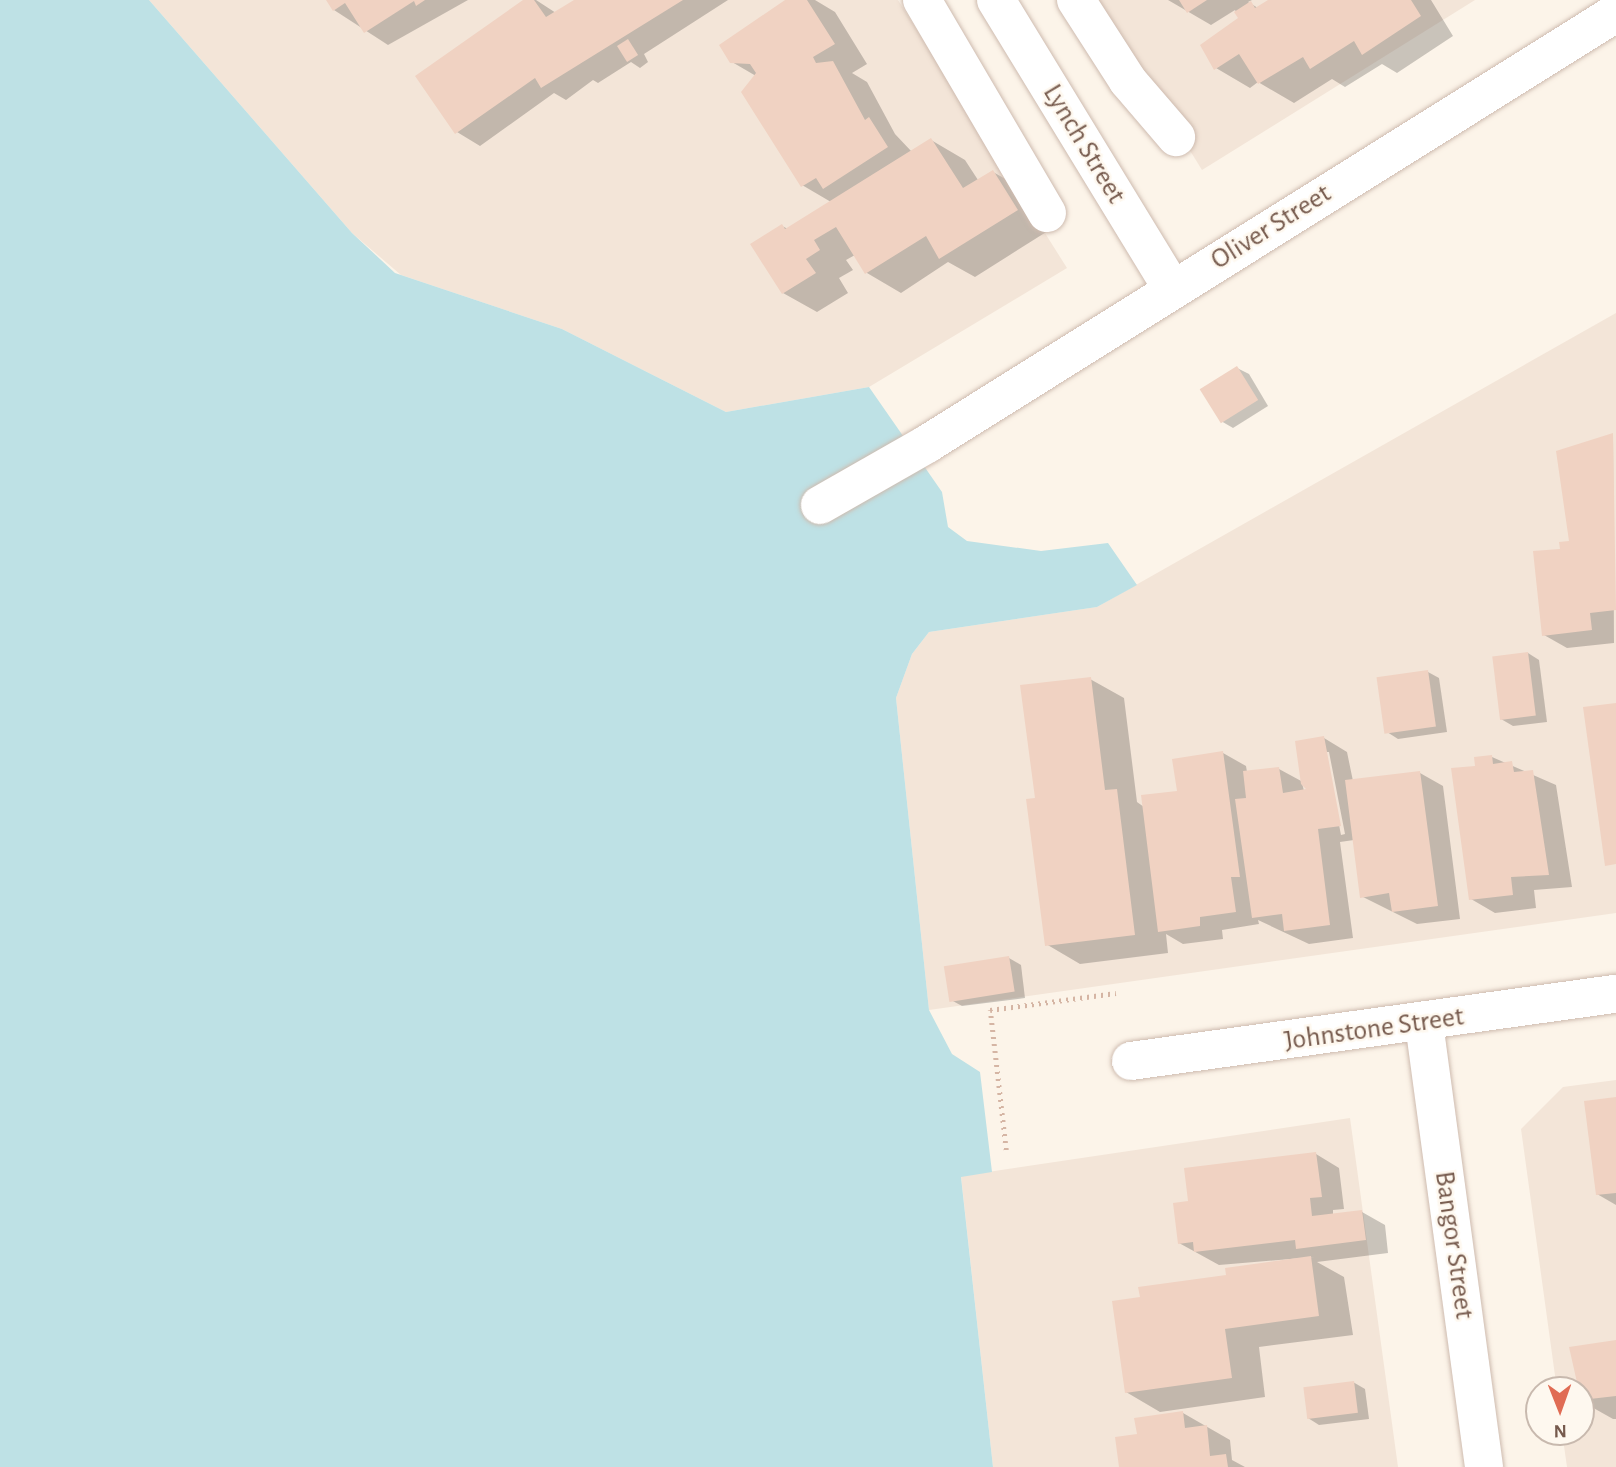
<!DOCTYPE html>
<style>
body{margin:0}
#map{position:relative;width:1616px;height:1467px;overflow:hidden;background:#fcf4e9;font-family:"Alegreya Sans",sans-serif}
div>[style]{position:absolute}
.residential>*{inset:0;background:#f3e5d8}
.water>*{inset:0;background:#bee1e5}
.shadow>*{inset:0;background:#0003}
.building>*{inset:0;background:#f0d2c2;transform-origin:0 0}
.path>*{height:4.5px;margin-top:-2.25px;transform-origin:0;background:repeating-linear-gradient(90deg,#d5b5a4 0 2px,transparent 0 7px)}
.roads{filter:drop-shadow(0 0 2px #cebbaf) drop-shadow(0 0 2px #cebbaf)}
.minor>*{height:38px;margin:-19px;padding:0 19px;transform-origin:19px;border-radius:19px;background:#fff}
span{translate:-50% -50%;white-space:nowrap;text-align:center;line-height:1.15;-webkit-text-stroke:5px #fef8ef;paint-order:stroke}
.street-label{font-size:28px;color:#765a4d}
.north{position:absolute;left:1525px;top:1376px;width:70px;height:70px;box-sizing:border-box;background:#fef8ef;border:2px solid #c8b9ae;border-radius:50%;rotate:179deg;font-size:19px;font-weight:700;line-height:28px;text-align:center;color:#765a4d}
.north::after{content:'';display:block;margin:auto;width:24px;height:32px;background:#e06c54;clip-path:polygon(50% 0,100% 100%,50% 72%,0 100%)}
</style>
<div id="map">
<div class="residential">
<div style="clip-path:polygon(149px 0,898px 0,1067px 268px,869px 387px,726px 412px,562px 329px,401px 275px,352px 233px)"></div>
<div style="clip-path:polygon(1097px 0,1475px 0,1202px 170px)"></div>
<div style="clip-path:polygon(1616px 313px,1616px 913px,929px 1010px,896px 698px,912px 654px,929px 632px,1097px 607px)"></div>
<div style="clip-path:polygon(1616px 1080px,1616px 1467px,1567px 1467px,1562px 1432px,1581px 1432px,1581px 1390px,1557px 1390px,1521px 1129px,1563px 1087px)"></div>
<div style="clip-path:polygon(1350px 1118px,1398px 1467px,993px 1467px,961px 1176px)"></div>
</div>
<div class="water">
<div style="clip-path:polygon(0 0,149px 0,352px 233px,395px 273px,562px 329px,726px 412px,869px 387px,942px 492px,948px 527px,967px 541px,1041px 551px,1108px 543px,1137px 585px,1097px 607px,929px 632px,912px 654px,896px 698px,929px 1010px,952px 1054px,980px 1072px,992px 1172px,961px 1177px,993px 1467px,0 1467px)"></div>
</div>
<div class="shadow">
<div style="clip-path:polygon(328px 0,468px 0,388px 45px,334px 10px)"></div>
<div style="clip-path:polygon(526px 0,536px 0,556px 13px,578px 0,728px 0,644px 54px,648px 62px,640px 68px,631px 62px,598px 83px,593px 80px,566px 100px,554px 93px,480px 146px,457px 132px)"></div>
<div style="clip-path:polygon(789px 0,815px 0,835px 12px,867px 64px,852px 73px,867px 82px,895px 134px,912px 152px,931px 140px,965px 160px,978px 180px,993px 172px,1027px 191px,1051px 229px,975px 277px,948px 262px,901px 293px,867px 273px,855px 255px,846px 260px,853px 270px,839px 278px,848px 293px,817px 312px,783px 293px,782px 226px,788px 229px,831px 202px,802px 185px,756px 76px,732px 62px)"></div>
<div style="clip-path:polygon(1168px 0,1252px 0,1248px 2px,1258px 8px,1271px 0,1431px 0,1453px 36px,1397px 73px,1382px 64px,1345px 87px,1332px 79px,1294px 103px,1258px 82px,1250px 88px,1216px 68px,1240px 19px,1235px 10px,1211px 25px)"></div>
<div style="clip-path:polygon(1237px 368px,1249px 374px,1268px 406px,1233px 428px,1221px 421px)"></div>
<div style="clip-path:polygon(1613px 435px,1614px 643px,1567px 648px,1544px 635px,1562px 550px,1571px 543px)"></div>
<div style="clip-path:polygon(1528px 653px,1539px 660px,1547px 722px,1513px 726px,1501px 719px)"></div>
<div style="clip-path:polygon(1428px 672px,1439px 678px,1447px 732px,1398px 739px,1387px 732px)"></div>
<div style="clip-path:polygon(evenodd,1090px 679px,1124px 698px,1137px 802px,1144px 807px,1179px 792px,1223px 753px,1246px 766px,1247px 772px,1279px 769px,1303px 782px,1324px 738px,1347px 752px,1353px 781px,1420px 773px,1443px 786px,1460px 919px,1417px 924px,1361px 896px,1354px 840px,1340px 842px,1353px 938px,1309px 944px,1258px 920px,1259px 924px,1222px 930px,1223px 939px,1183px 944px,1166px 934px,1168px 953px,1080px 964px,1046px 944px,1037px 799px,1090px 679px,1325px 752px,1329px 752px,1345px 834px,1341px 835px,1325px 752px,1090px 679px,1302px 783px,1310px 790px,1304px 791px,1302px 783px)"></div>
<div style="clip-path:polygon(1492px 757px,1556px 785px,1572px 887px,1534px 890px,1536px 908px,1495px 913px,1471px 899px,1476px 768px)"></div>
<div style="clip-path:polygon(1009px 958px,1021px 965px,1025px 998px,962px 1006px,951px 1000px)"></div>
<div style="clip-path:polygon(1616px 1099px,1616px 1205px,1597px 1194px)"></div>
<div style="clip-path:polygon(1316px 1154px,1339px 1168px,1344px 1209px,1333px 1210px,1333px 1215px,1362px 1212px,1385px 1225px,1388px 1253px,1317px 1262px,1344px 1277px,1353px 1335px,1259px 1347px,1265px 1397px,1160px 1412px,1126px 1392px,1142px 1298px,1228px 1276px,1227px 1269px,1314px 1257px,1219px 1265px,1179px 1243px,1190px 1202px)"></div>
<div style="clip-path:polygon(1616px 1341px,1616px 1419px,1613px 1419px,1581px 1401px,1571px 1348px)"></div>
<div style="clip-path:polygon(1353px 1382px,1365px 1389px,1369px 1419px,1319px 1425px,1308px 1418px)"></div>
<div style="clip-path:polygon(1183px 1413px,1230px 1440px,1232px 1460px,1245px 1467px,1121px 1467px,1139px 1436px)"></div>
</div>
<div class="building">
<div style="clip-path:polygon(326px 0,425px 0,416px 6px,414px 1px,364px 33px,345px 3px,333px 11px)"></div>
<div style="clip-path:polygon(523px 0,534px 0,546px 17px,574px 0,683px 0,541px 88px,535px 78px,455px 134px,415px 76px)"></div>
<div style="clip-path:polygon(785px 0,807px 0,835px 44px,813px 57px,816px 63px,833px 61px,865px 120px,869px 117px,888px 147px,823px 189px,816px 178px,801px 187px,741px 92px,756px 73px,750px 64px,730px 63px,719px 45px)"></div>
<div style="clip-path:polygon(1179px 0,1207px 0,1187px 13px)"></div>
<div style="clip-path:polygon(1268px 0,1411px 0,1421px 16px,1362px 55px,1354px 41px,1310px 69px,1303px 57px,1258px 84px,1239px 54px,1214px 70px,1200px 45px,1238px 18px,1234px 12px,1251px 1px,1255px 8px)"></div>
<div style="left:628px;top:39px;width:19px;height:13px;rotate:58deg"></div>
<div style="clip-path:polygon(931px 138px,963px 188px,993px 170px,1018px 210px,939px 259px,926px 236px,865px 274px,836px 227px,814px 240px,820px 250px,806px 259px,816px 273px,782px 294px,750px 244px,782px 224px,785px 229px)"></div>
<div style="left:1237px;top:366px;width:40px;height:44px;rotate:58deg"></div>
<div style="clip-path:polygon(1613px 433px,1616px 610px,1590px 613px,1592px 630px,1542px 636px,1533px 551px,1560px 549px,1559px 542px,1569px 541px,1556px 451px)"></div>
<div style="left:1528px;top:652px;width:64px;height:36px;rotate:83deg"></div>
<div style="left:1428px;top:670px;width:57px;height:52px;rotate:82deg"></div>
<div style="clip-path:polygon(1091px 677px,1105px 790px,1117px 789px,1135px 935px,1045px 946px,1026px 799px,1035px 798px,1020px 685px)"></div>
<div style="clip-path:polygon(1616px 703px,1616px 864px,1605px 866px,1583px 707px)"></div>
<div style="clip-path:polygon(1324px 736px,1341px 826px,1318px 829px,1330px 925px,1284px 931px,1282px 914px,1252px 918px,1235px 799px,1246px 798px,1243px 771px,1279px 767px,1283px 793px,1306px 789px,1301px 784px,1295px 741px)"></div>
<div style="clip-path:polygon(1223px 751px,1240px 877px,1231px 877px,1236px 912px,1200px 917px,1200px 926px,1158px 932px,1141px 795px,1177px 791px,1172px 759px)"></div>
<div style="clip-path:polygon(1492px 755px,1493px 764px,1512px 761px,1514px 772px,1533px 770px,1549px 875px,1511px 877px,1513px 895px,1469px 900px,1451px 768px,1475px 766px,1474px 757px)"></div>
<div style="clip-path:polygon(1420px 771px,1438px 906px,1392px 912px,1389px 893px,1360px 898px,1345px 780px)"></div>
<div style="left:1009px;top:956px;width:36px;height:66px;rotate:81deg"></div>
<div style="clip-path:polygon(1616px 1097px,1616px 1193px,1596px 1195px,1584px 1101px)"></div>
<div style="clip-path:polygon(1316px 1152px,1322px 1197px,1310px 1198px,1312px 1216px,1362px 1210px,1366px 1240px,1296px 1249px,1295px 1240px,1194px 1252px,1193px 1242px,1178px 1244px,1173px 1203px,1188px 1201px,1184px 1168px)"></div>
<div style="clip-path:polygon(1311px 1256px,1319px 1316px,1225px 1329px,1232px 1378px,1125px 1393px,1112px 1301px,1140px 1297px,1138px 1287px,1226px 1275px,1225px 1268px)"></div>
<div style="clip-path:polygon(1616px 1340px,1616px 1396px,1581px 1400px,1569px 1347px)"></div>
<div style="left:1354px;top:1381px;width:32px;height:51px;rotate:83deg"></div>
<div style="clip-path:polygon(1183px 1411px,1185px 1428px,1207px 1425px,1210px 1456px,1226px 1454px,1228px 1467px,1119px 1467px,1115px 1437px,1137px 1434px,1134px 1418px)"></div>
</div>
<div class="path">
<div style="left:1006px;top:1150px;width:141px;rotate:-96.5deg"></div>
<div style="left:990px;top:1010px;width:127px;rotate:-7.7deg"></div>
</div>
<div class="roads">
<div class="minor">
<div style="left:922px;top:0;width:247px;rotate:59.6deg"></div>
<div style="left:996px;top:0;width:338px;rotate:58.6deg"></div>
<div style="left:1076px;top:0;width:96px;rotate:57.3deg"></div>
<div style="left:1128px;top:81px;width:74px;rotate:49.4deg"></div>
<div style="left:820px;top:505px;width:123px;rotate:-29.7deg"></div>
<div style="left:927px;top:444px;width:813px;rotate:-32.03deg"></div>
<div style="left:1424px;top:1023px;width:448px;rotate:82.3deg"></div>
<div style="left:1131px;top:1061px;width:490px;rotate:-7.9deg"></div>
</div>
</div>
<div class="street-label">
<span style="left:1084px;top:144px;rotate:59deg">Lynch Street</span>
<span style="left:1271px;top:227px;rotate:-32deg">Oliver Street</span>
<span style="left:1374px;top:1029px;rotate:-8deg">Johnstone Street</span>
<span style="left:1454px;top:1245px;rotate:82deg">Bangor Street</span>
</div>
<div class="north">N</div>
</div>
